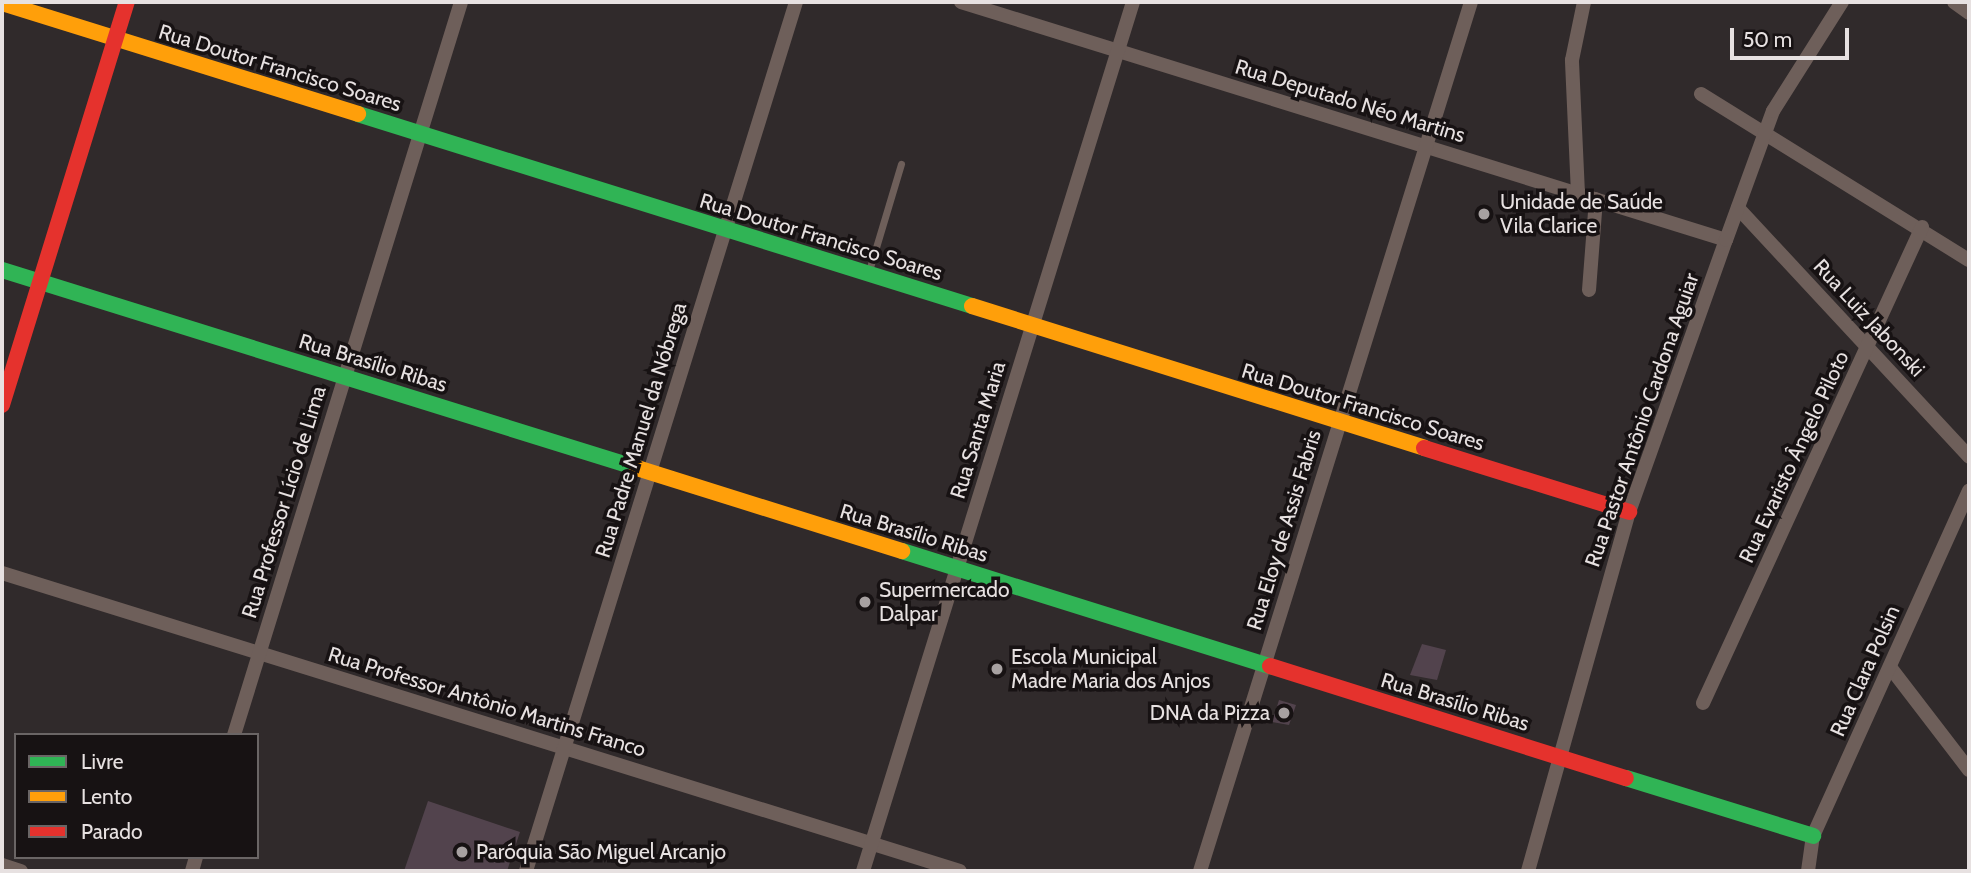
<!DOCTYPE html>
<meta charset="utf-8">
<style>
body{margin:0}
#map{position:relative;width:1971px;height:873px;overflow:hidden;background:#302a2b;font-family:Cabin,sans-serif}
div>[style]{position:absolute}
.building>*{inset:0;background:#52434d}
.lane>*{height:7px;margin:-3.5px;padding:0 3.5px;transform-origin:3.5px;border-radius:3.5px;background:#6e5f5a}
.street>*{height:14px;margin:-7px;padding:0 7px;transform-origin:7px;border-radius:7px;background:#6e5f5a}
.fast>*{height:16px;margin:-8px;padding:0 8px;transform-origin:8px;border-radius:8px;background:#30b455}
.slow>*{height:16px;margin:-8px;padding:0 8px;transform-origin:8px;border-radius:8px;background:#ff9f0a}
.jam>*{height:16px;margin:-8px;padding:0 8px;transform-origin:8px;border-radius:8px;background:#e5322d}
.dots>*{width:19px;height:19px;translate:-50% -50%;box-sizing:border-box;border:4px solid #171213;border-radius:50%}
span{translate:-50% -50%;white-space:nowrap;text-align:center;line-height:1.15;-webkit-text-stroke:7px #171213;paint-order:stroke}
.street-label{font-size:21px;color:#e7e1e1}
.poi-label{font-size:21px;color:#e7e1e1}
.left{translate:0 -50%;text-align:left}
.right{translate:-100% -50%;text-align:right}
.frame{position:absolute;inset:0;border:4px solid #e7e1e1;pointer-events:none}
.legend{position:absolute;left:14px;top:733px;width:245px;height:126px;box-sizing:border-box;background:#171213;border:2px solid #6a6565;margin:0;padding:9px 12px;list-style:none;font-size:21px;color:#e7e1e1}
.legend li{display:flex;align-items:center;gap:14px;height:35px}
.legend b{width:35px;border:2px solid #6a6565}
.scale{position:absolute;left:1730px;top:28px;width:119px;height:32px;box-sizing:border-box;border:4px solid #e7e1e1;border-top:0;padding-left:9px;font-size:21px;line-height:24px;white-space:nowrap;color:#e7e1e1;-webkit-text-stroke:5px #171213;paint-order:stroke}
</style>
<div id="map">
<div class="building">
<div style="clip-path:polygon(1422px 644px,1446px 650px,1437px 680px,1410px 675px)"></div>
<div style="clip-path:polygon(1279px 700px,1296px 705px,1289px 725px,1272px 722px)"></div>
<div style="clip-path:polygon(428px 801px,520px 832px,507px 871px,404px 871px)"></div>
</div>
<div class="lane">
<div style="left:868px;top:274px;width:115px;rotate:-73.3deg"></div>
</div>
<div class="street">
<div style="left:961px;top:2px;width:801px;rotate:17.28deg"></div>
<div style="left:1954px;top:2px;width:19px;rotate:36deg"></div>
<div style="left:1701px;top:94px;width:315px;rotate:31.8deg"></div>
<div style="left:1578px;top:194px;width:134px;rotate:-92.6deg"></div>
<div style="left:1572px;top:60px;width:59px;rotate:-78.3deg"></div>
<div style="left:1738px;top:208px;width:340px;rotate:47.1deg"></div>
<div style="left:1589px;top:290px;width:91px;rotate:-85.6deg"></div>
<div style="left:2px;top:573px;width:1003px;rotate:17.28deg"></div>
<div style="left:1890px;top:667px;width:130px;rotate:52.5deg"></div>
<div style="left:1703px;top:703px;width:524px;rotate:-65.29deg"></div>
<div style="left:234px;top:735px;width:767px;rotate:-72.79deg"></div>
<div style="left:2px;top:865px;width:20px;rotate:18deg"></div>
<div style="left:192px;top:871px;width:15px;rotate:-74deg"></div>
<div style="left:526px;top:871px;width:910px;rotate:-72.74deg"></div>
<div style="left:863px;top:871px;width:910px;rotate:-72.74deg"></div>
<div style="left:1200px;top:871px;width:910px;rotate:-72.68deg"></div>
<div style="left:1528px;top:871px;width:373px;rotate:-74.3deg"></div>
<div style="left:1629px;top:512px;width:289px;rotate:-70.4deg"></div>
<div style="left:1726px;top:240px;width:137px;rotate:-70deg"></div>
<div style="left:1773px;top:111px;width:129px;rotate:-57.7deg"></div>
<div style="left:1808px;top:871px;width:35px;rotate:-82deg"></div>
<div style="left:1813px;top:836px;width:379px;rotate:-65.7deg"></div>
</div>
<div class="fast">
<div style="left:358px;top:114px;width:643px;rotate:17.36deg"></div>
<div style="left:2px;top:270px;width:665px;rotate:17.32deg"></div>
<div style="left:902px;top:551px;width:386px;rotate:17.4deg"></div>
<div style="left:1626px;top:778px;width:196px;rotate:17.2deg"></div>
</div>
<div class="slow">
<div style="left:2px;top:3px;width:373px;rotate:17.3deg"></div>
<div style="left:972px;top:306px;width:474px;rotate:17.4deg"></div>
<div style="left:637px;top:468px;width:278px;rotate:17.4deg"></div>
</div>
<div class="jam">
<div style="left:2px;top:405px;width:422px;rotate:-72.8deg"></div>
<div style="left:1424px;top:448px;width:215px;rotate:17.3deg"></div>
<div style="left:1270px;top:666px;width:373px;rotate:17.5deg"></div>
</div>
<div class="dots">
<div style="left:1484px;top:214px;background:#a7a1a1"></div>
<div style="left:865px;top:602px;background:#a7a1a1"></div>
<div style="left:997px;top:669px;background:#a7a1a1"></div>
<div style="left:1284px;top:713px;background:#a7a1a1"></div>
<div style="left:462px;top:852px;background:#a7a1a1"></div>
</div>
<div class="street-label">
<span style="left:280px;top:68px;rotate:17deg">Rua Doutor Francisco Soares</span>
<span style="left:1350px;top:101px;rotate:17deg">Rua Deputado Néo Martins</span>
<span style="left:821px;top:237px;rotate:17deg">Rua Doutor Francisco Soares</span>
<span style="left:1869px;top:318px;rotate:47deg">Rua Luiz Jabonski</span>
<span style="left:373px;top:363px;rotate:17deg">Rua Brasílio Ribas</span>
<span style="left:1363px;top:407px;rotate:17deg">Rua Doutor Francisco Soares</span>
<span style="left:1642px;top:420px;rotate:-71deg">Rua Pastor Antônio Cardona Aguiar</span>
<span style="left:641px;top:430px;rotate:-73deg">Rua Padre Manuel da Nóbrega</span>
<span style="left:978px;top:430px;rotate:-73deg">Rua Santa Maria</span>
<span style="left:1794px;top:457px;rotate:-65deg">Rua Evaristo Ângelo Piloto</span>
<span style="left:284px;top:502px;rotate:-73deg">Rua Professor Lício de Lima</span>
<span style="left:1284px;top:530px;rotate:-73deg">Rua Eloy de Assis Fabris</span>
<span style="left:914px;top:533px;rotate:17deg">Rua Brasílio Ribas</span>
<span style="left:1865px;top:671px;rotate:-66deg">Rua Clara Polsin</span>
<span style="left:487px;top:702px;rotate:17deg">Rua Professor Antônio Martins Franco</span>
<span style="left:1455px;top:702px;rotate:17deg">Rua Brasílio Ribas</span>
</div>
<div class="poi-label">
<span class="left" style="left:1500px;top:214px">Unidade de Saúde<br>Vila Clarice</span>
<span class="left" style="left:879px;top:602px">Supermercado<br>Dalpar</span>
<span class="left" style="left:1011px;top:669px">Escola Municipal<br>Madre Maria dos Anjos</span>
<span class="right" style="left:1270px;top:713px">DNA da Pizza</span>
<span class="left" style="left:476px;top:852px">Paróquia São Miguel Arcanjo</span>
</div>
<div class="frame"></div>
<ul class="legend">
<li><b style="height:9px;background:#30b455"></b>Livre</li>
<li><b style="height:9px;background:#ff9f0a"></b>Lento</li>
<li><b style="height:9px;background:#e5322d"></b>Parado</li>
</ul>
<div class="scale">50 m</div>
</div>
